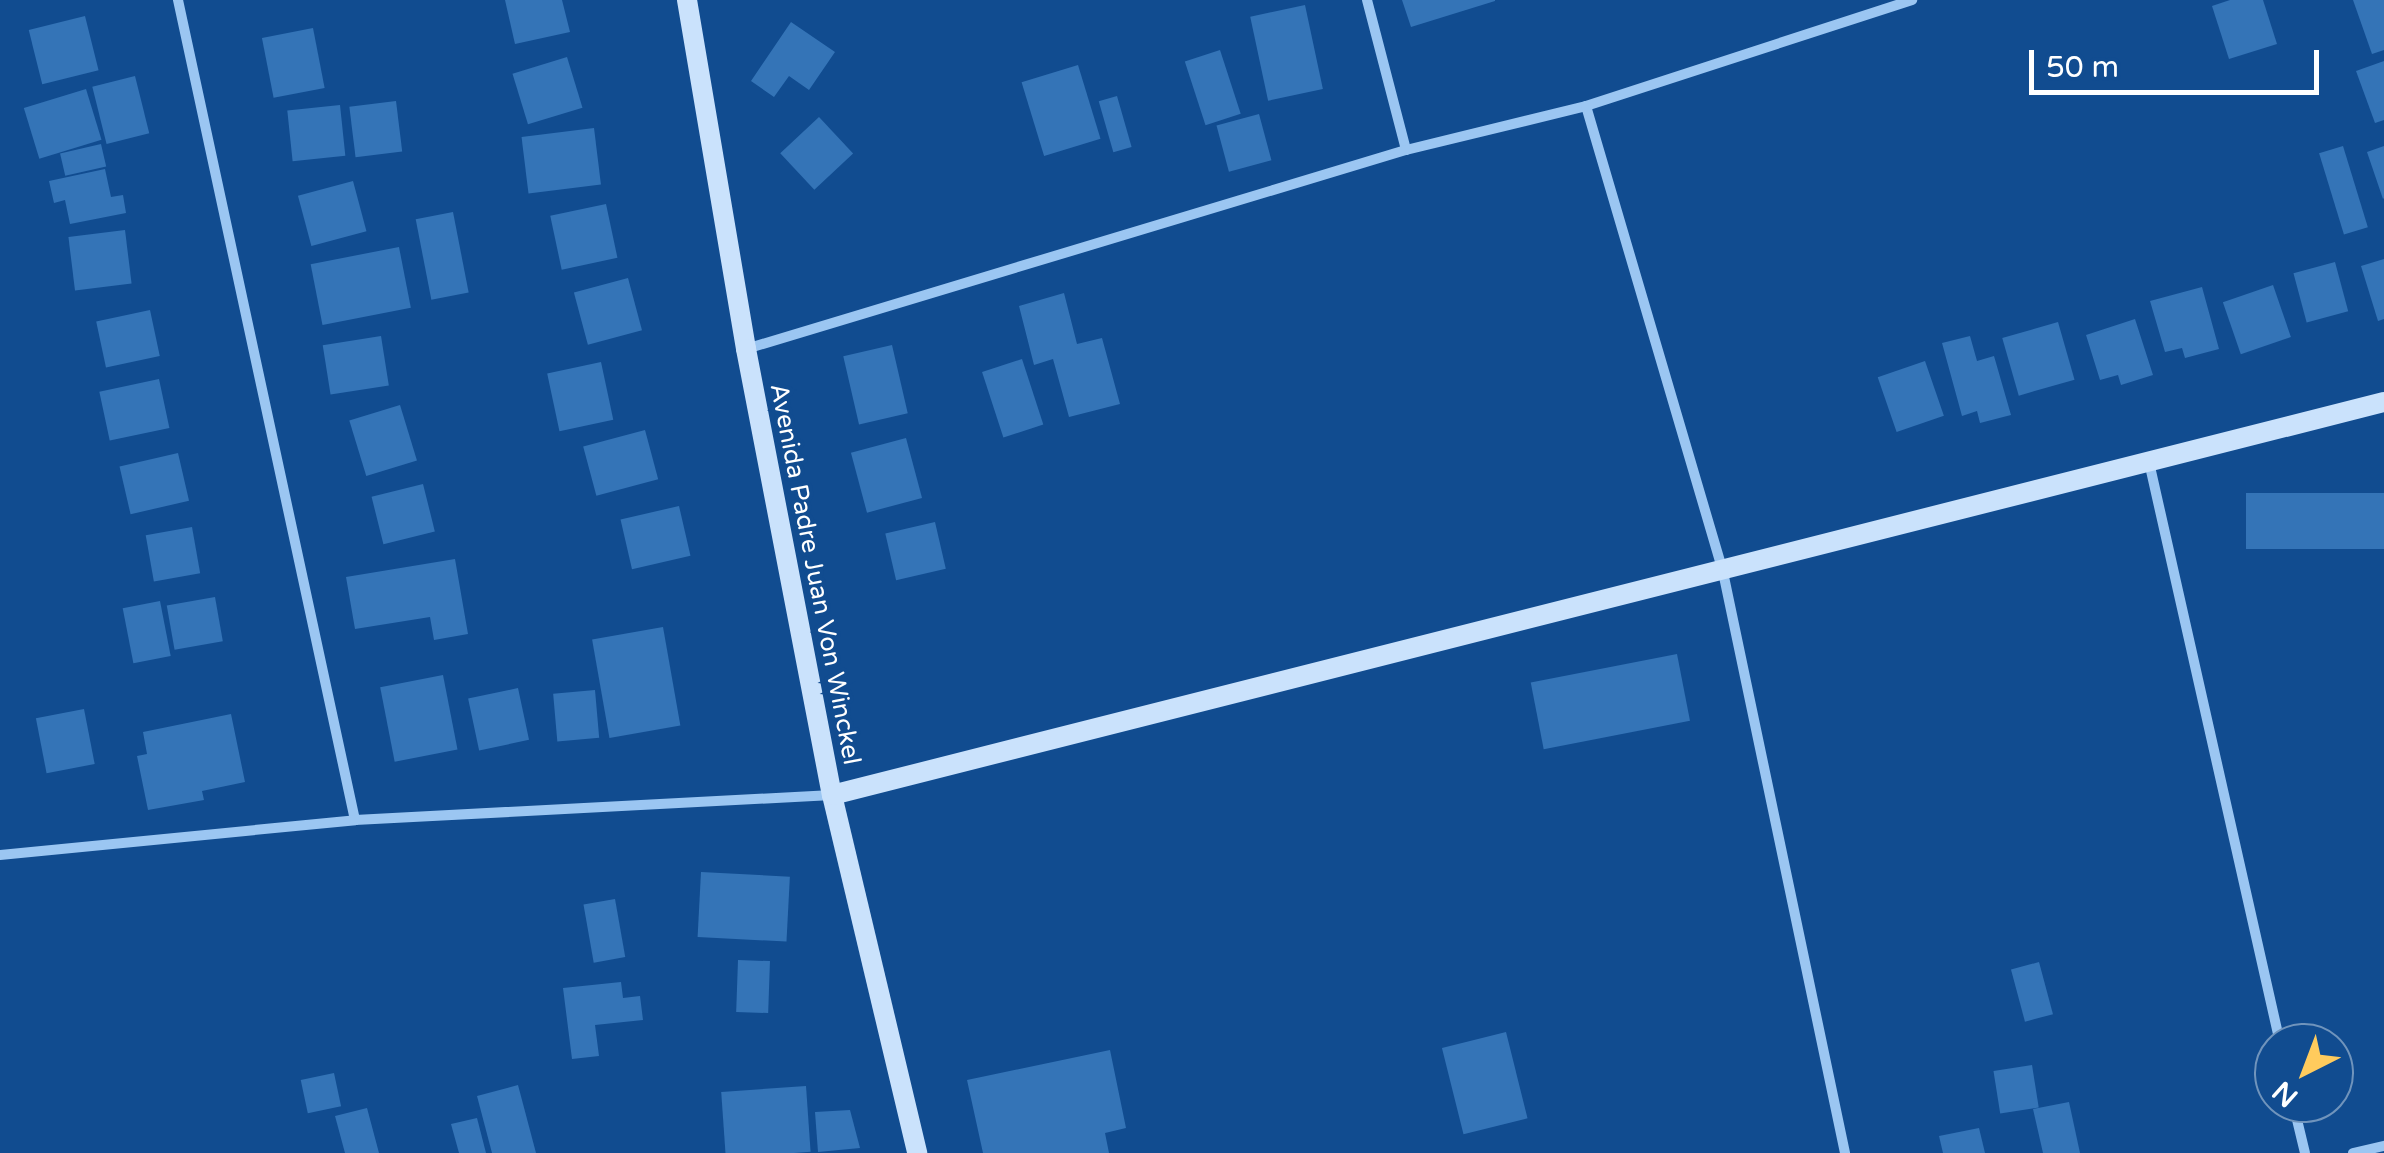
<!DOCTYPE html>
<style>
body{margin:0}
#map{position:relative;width:2384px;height:1153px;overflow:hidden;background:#114c90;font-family:"Varela Round",sans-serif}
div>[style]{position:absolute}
.building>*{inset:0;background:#3474b7;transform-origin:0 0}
.street>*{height:10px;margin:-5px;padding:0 5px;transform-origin:5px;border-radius:5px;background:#9bc6f2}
.secondary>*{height:20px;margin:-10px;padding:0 10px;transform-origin:10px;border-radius:10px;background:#cae2fc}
span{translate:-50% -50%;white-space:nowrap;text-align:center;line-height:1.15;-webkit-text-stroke:8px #114c90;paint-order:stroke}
.street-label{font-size:25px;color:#fff}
.north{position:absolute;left:2254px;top:1023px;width:100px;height:100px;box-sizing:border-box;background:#114c90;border:2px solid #7094bc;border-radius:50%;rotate:222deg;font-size:28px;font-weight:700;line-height:40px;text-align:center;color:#fff}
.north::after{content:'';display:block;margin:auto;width:35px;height:45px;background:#ffcb5d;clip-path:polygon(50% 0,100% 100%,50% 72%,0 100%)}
.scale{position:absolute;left:2029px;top:50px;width:290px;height:45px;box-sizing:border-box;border:5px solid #fff;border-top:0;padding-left:12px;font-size:30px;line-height:35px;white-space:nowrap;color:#fff;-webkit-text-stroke:8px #114c90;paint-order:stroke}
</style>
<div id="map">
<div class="building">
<div style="clip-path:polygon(505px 0,562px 0,570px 32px,515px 44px)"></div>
<div style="clip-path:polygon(1402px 0,1495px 0,1495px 1px,1411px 27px)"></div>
<div style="clip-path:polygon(2230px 0,2263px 0,2277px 44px,2229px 59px,2212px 6px)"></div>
<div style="clip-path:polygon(2353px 0,2384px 0,2384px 50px,2372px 54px)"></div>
<div style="left:1305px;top:5px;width:86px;height:56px;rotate:78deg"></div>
<div style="left:85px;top:16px;width:56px;height:58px;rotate:76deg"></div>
<div style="clip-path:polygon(791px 22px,835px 52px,809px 90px,789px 76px,774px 97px,751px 81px)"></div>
<div style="left:313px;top:28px;width:61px;height:52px;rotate:79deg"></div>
<div style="left:1220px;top:50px;width:67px;height:37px;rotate:72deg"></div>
<div style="left:567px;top:57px;width:53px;height:57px;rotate:73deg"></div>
<div style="clip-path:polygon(2384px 61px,2384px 120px,2375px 123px,2356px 71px)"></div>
<div style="left:1078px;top:65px;width:77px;height:59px;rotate:73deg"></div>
<div style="left:135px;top:76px;width:59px;height:44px;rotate:76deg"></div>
<div style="left:86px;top:89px;width:53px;height:65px;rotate:73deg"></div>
<div style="left:1117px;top:96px;width:53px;height:19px;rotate:74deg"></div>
<div style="left:396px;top:101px;width:51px;height:47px;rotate:83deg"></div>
<div style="left:340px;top:105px;width:51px;height:53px;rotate:84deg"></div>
<div style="left:1259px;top:114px;width:48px;height:44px;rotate:75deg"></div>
<div style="left:819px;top:117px;width:50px;height:53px;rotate:47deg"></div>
<div style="left:594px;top:128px;width:57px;height:73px;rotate:83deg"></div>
<div style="left:101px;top:144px;width:23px;height:42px;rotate:77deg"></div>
<div style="left:2343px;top:146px;width:85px;height:25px;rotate:73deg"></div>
<div style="clip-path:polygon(2384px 146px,2384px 198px,2383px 199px,2367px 152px)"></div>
<div style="clip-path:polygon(105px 169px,111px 197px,123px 195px,126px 213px,70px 224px,65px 200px,54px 203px,49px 181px)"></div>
<div style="left:353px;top:181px;width:52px;height:57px;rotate:75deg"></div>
<div style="left:606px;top:204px;width:55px;height:57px;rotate:78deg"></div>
<div style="left:453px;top:212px;width:82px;height:38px;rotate:79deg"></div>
<div style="left:125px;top:230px;width:54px;height:57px;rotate:83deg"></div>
<div style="left:399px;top:247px;width:62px;height:90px;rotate:79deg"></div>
<div style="clip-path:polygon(2384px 259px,2384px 319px,2378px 321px,2361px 266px)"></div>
<div style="left:2335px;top:262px;width:51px;height:43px;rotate:75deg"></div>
<div style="left:628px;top:278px;width:54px;height:56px;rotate:75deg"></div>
<div style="left:2273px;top:285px;width:55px;height:53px;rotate:71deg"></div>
<div style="clip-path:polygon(2202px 287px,2219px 349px,2185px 358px,2182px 348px,2165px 352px,2150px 301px)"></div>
<div style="clip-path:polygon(1064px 293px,1077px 344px,1102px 338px,1120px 404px,1069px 417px,1053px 359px,1034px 365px,1019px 306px)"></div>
<div style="left:150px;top:310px;width:47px;height:55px;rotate:78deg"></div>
<div style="clip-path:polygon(2135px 319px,2153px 375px,2121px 385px,2118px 375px,2100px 380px,2086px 335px)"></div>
<div style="left:2058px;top:322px;width:60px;height:58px;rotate:74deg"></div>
<div style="left:381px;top:336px;width:50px;height:59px;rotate:81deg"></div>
<div style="clip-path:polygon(1970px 336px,1977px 361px,1994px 356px,2011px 415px,1980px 423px,1977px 411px,1962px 416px,1942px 343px)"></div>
<div style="left:892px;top:345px;width:70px;height:50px;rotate:77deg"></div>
<div style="left:1022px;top:359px;width:69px;height:42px;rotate:72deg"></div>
<div style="left:1925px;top:361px;width:58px;height:50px;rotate:71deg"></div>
<div style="left:601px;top:362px;width:59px;height:55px;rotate:78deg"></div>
<div style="left:159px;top:379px;width:50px;height:61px;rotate:78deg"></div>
<div style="left:400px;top:405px;width:58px;height:53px;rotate:73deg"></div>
<div style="left:645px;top:430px;width:51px;height:64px;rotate:75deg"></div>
<div style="left:906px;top:438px;width:62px;height:57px;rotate:75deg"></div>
<div style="left:178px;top:453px;width:49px;height:60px;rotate:77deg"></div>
<div style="left:423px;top:484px;width:49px;height:53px;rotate:76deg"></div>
<div style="left:2384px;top:493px;width:56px;height:138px;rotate:90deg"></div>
<div style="left:679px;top:506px;width:51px;height:60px;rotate:77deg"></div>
<div style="left:935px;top:522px;width:48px;height:51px;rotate:77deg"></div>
<div style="left:192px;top:527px;width:47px;height:47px;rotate:80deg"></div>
<div style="clip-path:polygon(455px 559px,468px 634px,434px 640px,430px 617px,355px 629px,346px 577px)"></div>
<div style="left:215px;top:597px;width:45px;height:49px;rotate:80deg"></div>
<div style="left:160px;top:601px;width:56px;height:38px;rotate:79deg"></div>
<div style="left:663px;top:627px;width:100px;height:72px;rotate:80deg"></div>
<div style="left:1677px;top:654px;width:68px;height:149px;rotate:79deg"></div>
<div style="left:443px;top:675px;width:76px;height:64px;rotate:79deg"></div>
<div style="left:518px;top:688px;width:53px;height:51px;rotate:78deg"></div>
<div style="left:595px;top:690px;width:48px;height:42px;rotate:85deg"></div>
<div style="left:84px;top:709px;width:56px;height:49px;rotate:79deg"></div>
<div style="clip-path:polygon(231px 714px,245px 782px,202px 791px,204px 800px,148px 810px,137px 756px,147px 754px,143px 732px)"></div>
<div style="left:701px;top:872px;width:89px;height:65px;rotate:3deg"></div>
<div style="left:615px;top:899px;width:59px;height:32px;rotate:80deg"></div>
<div style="left:738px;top:960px;width:32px;height:52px;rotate:2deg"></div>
<div style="left:2039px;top:962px;width:54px;height:29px;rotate:75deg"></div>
<div style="clip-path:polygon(621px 982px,623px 998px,640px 996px,643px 1020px,595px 1025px,599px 1056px,572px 1059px,563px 988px)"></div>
<div style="left:1506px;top:1032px;width:89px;height:66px;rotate:76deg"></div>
<div style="clip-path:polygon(1110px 1050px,1126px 1128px,1105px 1133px,1109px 1153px,983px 1153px,967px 1080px)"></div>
<div style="left:2032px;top:1065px;width:43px;height:39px;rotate:81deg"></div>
<div style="left:334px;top:1073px;width:34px;height:34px;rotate:78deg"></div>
<div style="clip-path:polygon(518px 1085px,536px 1153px,492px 1153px,477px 1096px)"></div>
<div style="left:806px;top:1086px;width:66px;height:85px;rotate:86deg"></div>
<div style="clip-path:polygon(2069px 1102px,2080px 1153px,2043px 1153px,2033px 1109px)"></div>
<div style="clip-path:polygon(367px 1108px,379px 1153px,345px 1153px,335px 1116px)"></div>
<div style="clip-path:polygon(850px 1110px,860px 1148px,818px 1152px,815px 1112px)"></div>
<div style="clip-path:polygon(477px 1118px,486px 1153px,459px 1153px,451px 1124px)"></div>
<div style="clip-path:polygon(1979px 1128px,1985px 1153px,1943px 1153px,1939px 1136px)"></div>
</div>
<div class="street">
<div style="left:178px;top:0;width:839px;rotate:77.82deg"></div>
<div style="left:1367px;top:0;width:155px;rotate:75.4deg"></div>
<div style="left:1586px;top:106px;width:486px;rotate:73.6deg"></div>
<div style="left:1723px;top:572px;width:594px;rotate:78.14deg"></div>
<div style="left:746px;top:349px;width:689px;rotate:-16.78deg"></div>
<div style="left:1406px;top:150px;width:185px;rotate:-13.7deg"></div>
<div style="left:1586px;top:106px;width:343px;rotate:-18deg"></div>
<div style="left:2149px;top:462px;width:596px;rotate:77.29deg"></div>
<div style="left:0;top:855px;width:357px;rotate:-5.6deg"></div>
<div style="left:355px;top:820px;width:478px;rotate:-3deg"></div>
<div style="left:2293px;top:1103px;width:51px;rotate:76.5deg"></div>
<div style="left:2353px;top:1153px;width:32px;rotate:-13deg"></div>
</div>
<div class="secondary">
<div style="left:687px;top:0;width:354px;rotate:80.4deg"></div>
<div style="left:746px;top:349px;width:454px;rotate:79.1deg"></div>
<div style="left:832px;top:795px;width:368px;rotate:76.6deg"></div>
<div style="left:832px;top:795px;width:1601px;rotate:-14.21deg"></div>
</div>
<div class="street-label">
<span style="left:815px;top:574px;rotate:79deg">Avenida Padre Juan Von Winckel</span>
</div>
<div class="north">N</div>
<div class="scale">50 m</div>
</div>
